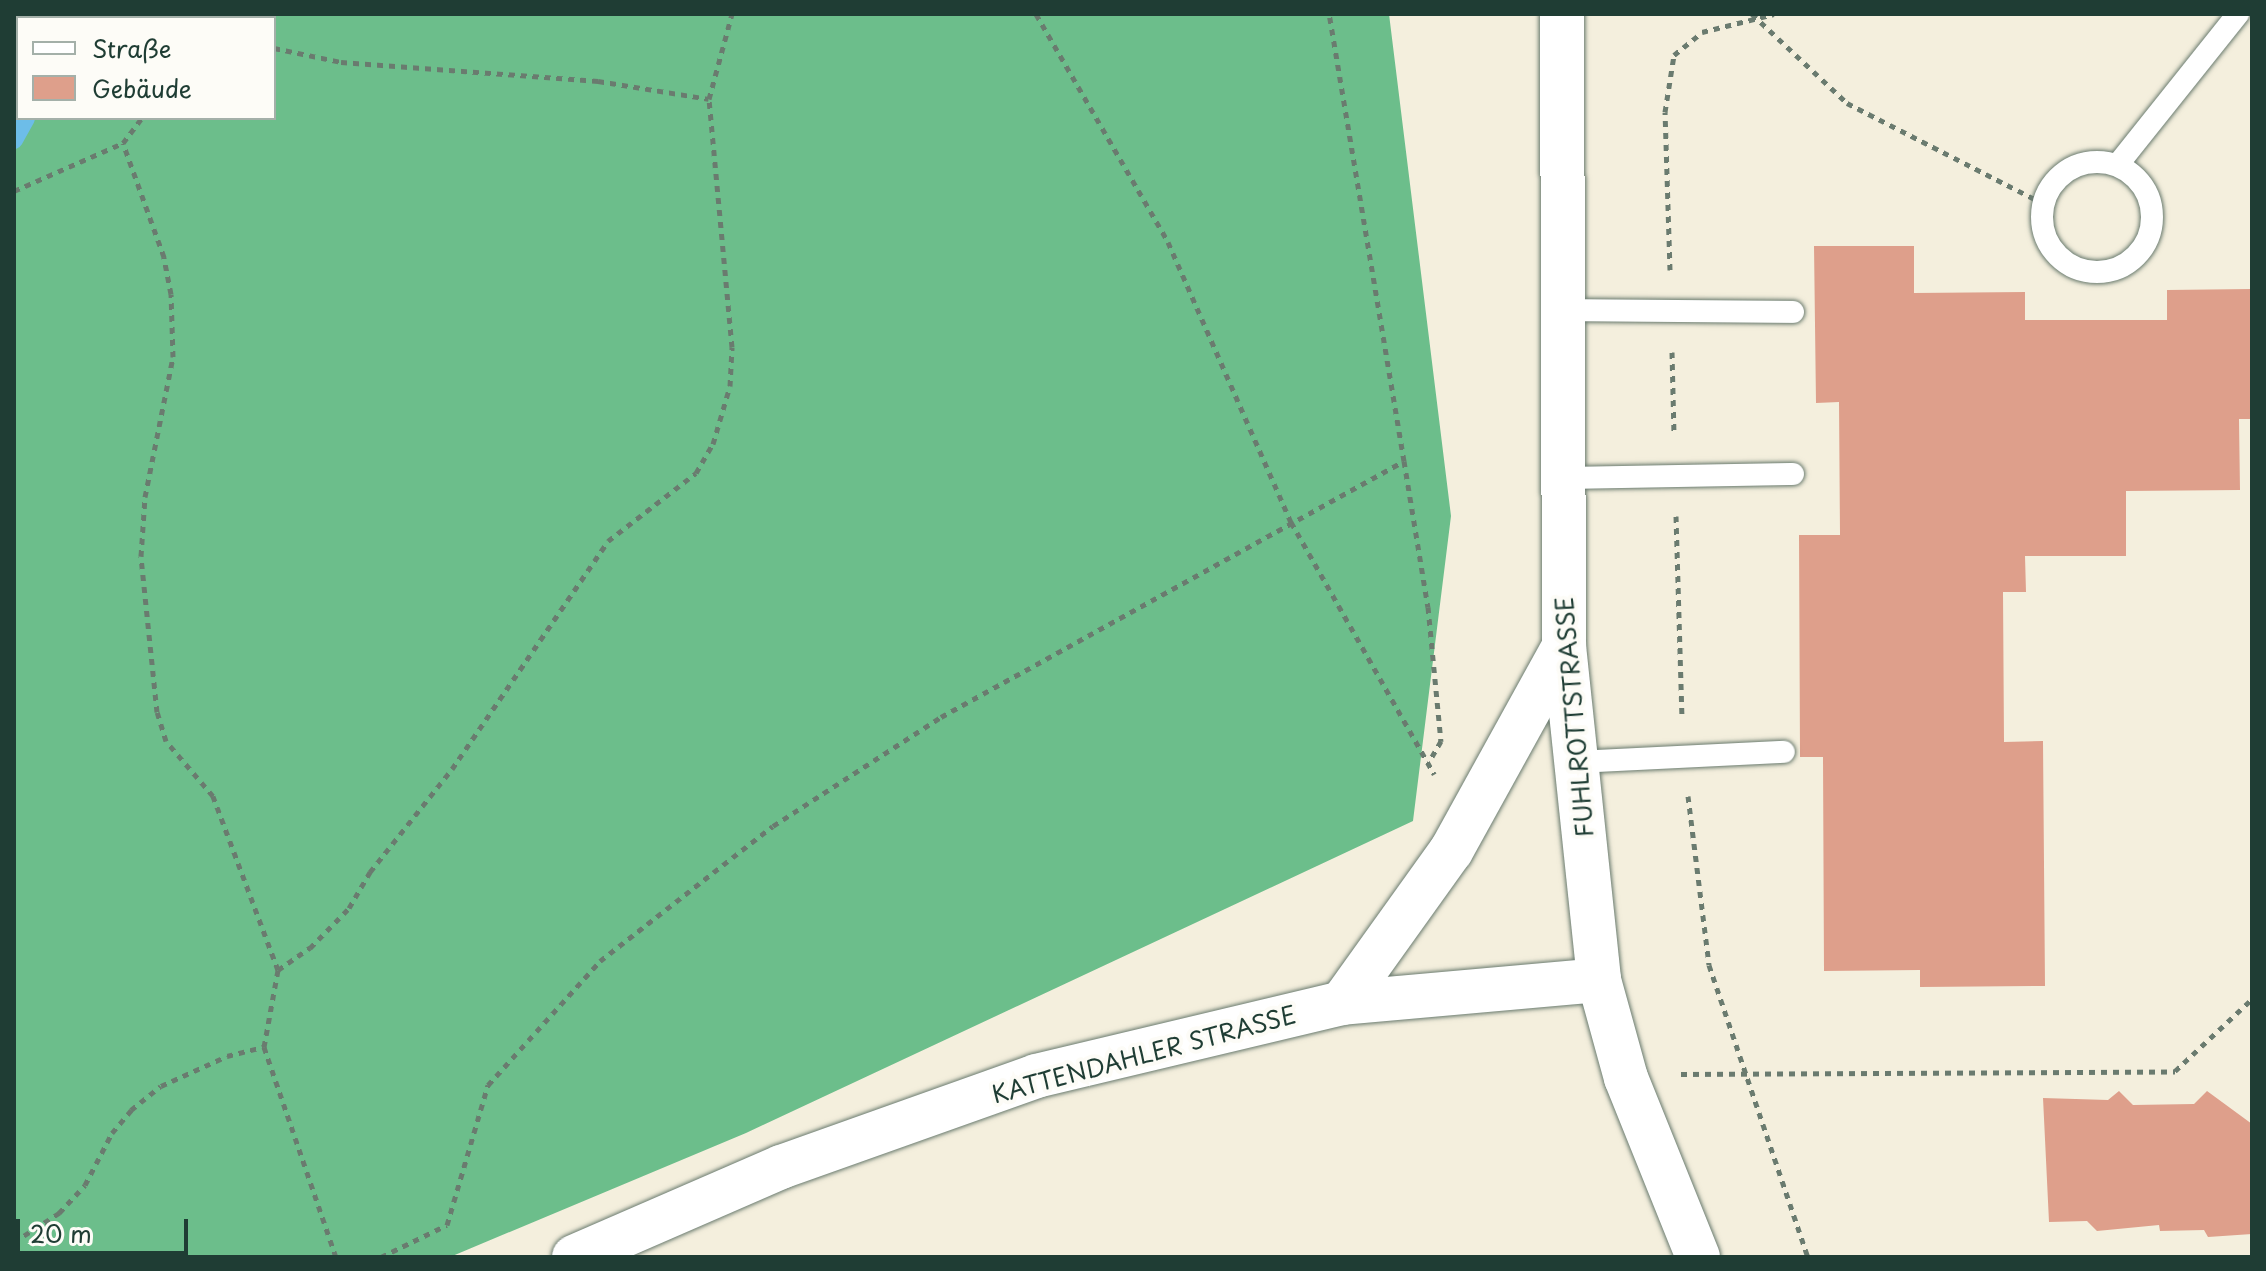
<!DOCTYPE html>
<meta charset="utf-8">
<style>
body{margin:0}
#map{position:relative;width:2266px;height:1271px;overflow:hidden;background:#f4efdd;font-family:"Playpen Sans",sans-serif}
div>[style]{position:absolute}
.forest>*{inset:0;background:#6cbe8b}
.stream>*{height:18px;margin:-9px;padding:0 9px;transform-origin:9px;border-radius:9px;background:#6dbde8}
.building>*{inset:0;background:#de9f8b}
.path>*{height:5px;margin-top:-2.5px;transform-origin:0;background:repeating-linear-gradient(90deg,#6a7b6f 0 6px,transparent 0 12px)}
.roads{filter:drop-shadow(0 0 2px #6a7b6f) drop-shadow(0 0 2px #6a7b6f)}
.service>*{height:22px;margin:-11px;padding:0 11px;transform-origin:11px;border-radius:11px;background:#fff}
.service>.ring{margin:-11px;padding:0;box-sizing:content-box;background:none;border:22px solid #fff;border-radius:50%}
.tertiary>*{height:44px;margin:-22px;padding:0 22px;transform-origin:22px;border-radius:22px;background:#fff}
span{translate:-50% -50%;white-space:nowrap;text-align:center;line-height:1.15;-webkit-text-stroke:8px #fdfcf7;paint-order:stroke}
.street-label{font-size:24px;color:#1f3d34}
.frame{position:absolute;inset:0;border:16px solid #1f3d34;pointer-events:none}
.legend{position:absolute;left:16px;top:16px;width:260px;height:104px;box-sizing:border-box;background:#fdfcf7;border:2px solid #a4b0a9;margin:0;padding:10px 14px;list-style:none;font-size:24px;color:#1f3d34}
.legend li{display:flex;align-items:center;gap:16px;height:40px}
.legend b{width:40px;border:2px solid #a4b0a9}
.scale{position:absolute;left:16px;top:1219px;width:172px;height:36px;box-sizing:border-box;border:4px solid #1f3d34;border-top:0;padding-left:10px;font-size:24px;line-height:28px;white-space:nowrap;color:#1f3d34;-webkit-text-stroke:6px #fdfcf7;paint-order:stroke}
</style>
<div id="map">
<div class="forest">
<div style="clip-path:polygon(evenodd,14px 14px,1389px 14px,1451px 516px,1413px 821px,746px 1133px,450px 1257px,14px 1257px,14px 14px,18px 18px,274px 18px,274px 118px,18px 118px,18px 18px)"></div>
</div>
<div class="stream">
<div style="left:101px;top:18px;width:6px;rotate:-39deg"></div>
<div style="left:14px;top:140px;width:25px;rotate:-61deg"></div>
</div>
<div class="building">
<div style="clip-path:polygon(1814px 246px,1914px 246px,1914px 293px,2025px 292px,2025px 320px,2167px 320px,2167px 290px,2252px 289px,2252px 419px,2239px 419px,2240px 490px,2126px 491px,2126px 556px,2025px 556px,2026px 592px,2003px 592px,2004px 742px,2043px 741px,2045px 986px,1920px 987px,1920px 970px,1824px 971px,1823px 757px,1800px 757px,1799px 535px,1840px 535px,1839px 402px,1816px 403px)"></div>
<div style="clip-path:polygon(2119px 1091px,2133px 1105px,2194px 1104px,2207px 1091px,2252px 1124px,2252px 1234px,2208px 1237px,2204px 1230px,2160px 1231px,2159px 1225px,2097px 1231px,2087px 1221px,2049px 1222px,2043px 1098px,2108px 1100px)"></div>
</div>
<div class="path">
<div style="left:1036px;top:14px;width:263px;rotate:59.9deg"></div>
<div style="left:1168px;top:242px;width:306px;rotate:66.3deg"></div>
<div style="left:1291px;top:522px;width:290px;rotate:60.4deg"></div>
<div style="left:1752px;top:14px;width:130px;rotate:43.1deg"></div>
<div style="left:1847px;top:103px;width:219px;rotate:27.1deg"></div>
<div style="left:219px;top:18px;width:4px;rotate:-63deg"></div>
<div style="left:274px;top:48px;width:68px;rotate:11.8deg"></div>
<div style="left:341px;top:62px;width:258px;rotate:4.2deg"></div>
<div style="left:598px;top:81px;width:112px;rotate:9.2deg"></div>
<div style="left:14px;top:191px;width:119px;rotate:-23.8deg"></div>
<div style="left:123px;top:143px;width:31px;rotate:-53deg"></div>
<div style="left:1670px;top:270px;width:158px;rotate:-91.8deg"></div>
<div style="left:1665px;top:112px;width:58px;rotate:-81deg"></div>
<div style="left:1674px;top:55px;width:36px;rotate:-39deg"></div>
<div style="left:1702px;top:32px;width:74px;rotate:-14deg"></div>
<div style="left:1672px;top:352px;width:82px;rotate:88.6deg"></div>
<div style="left:1404px;top:461px;width:148px;rotate:80.7deg"></div>
<div style="left:1428px;top:607px;width:135px;rotate:84.5deg"></div>
<div style="left:1441px;top:741px;width:24px;rotate:120deg"></div>
<div style="left:1676px;top:516px;width:202px;rotate:88.3deg"></div>
<div style="left:1688px;top:796px;width:170px;rotate:82.9deg"></div>
<div style="left:1709px;top:965px;width:308px;rotate:71.3deg"></div>
<div style="left:278px;top:970px;width:39px;rotate:-35deg"></div>
<div style="left:310px;top:948px;width:56px;rotate:-45.7deg"></div>
<div style="left:349px;top:908px;width:42px;rotate:-59.7deg"></div>
<div style="left:370px;top:872px;width:132px;rotate:-51.5deg"></div>
<div style="left:452px;top:769px;width:276px;rotate:-55.6deg"></div>
<div style="left:608px;top:541px;width:111px;rotate:-37.7deg"></div>
<div style="left:696px;top:473px;width:34px;rotate:-60deg"></div>
<div style="left:713px;top:444px;width:60px;rotate:-73.7deg"></div>
<div style="left:730px;top:386px;width:39px;rotate:-87deg"></div>
<div style="left:732px;top:347px;width:249px;rotate:-95.3deg"></div>
<div style="left:709px;top:99px;width:88px;rotate:-74.9deg"></div>
<div style="left:264px;top:1047px;width:222px;rotate:71.1deg"></div>
<div style="left:1681px;top:1074px;width:494px;rotate:-0.3deg"></div>
<div style="left:2175px;top:1071px;width:105px;rotate:-43.1deg"></div>
<div style="left:14px;top:1242px;width:54px;rotate:-32.8deg"></div>
<div style="left:59px;top:1213px;width:38px;rotate:-47deg"></div>
<div style="left:85px;top:1185px;width:59px;rotate:-62.6deg"></div>
<div style="left:112px;top:1133px;width:30px;rotate:-50deg"></div>
<div style="left:131px;top:1110px;width:38px;rotate:-39deg"></div>
<div style="left:161px;top:1086px;width:72px;rotate:-24.4deg"></div>
<div style="left:227px;top:1056px;width:38px;rotate:-14deg"></div>
<div style="left:264px;top:1047px;width:78px;rotate:-79.7deg"></div>
<div style="left:278px;top:970px;width:186px;rotate:-110.5deg"></div>
<div style="left:213px;top:796px;width:72px;rotate:-130.5deg"></div>
<div style="left:166px;top:741px;width:30px;rotate:-107deg"></div>
<div style="left:157px;top:712px;width:157px;rotate:-95.9deg"></div>
<div style="left:141px;top:556px;width:59px;rotate:-86.1deg"></div>
<div style="left:145px;top:497px;width:143px;rotate:-78.7deg"></div>
<div style="left:173px;top:357px;width:63px;rotate:-91.8deg"></div>
<div style="left:171px;top:294px;width:38px;rotate:-101deg"></div>
<div style="left:164px;top:257px;width:121px;rotate:-109.8deg"></div>
<div style="left:381px;top:1257px;width:73px;rotate:-25.9deg"></div>
<div style="left:447px;top:1225px;width:146px;rotate:-73.7deg"></div>
<div style="left:488px;top:1085px;width:167px;rotate:-47.9deg"></div>
<div style="left:600px;top:961px;width:219px;rotate:-38deg"></div>
<div style="left:773px;top:826px;width:200px;rotate:-33deg"></div>
<div style="left:941px;top:717px;width:529px;rotate:-28.94deg"></div>
<div style="left:1404px;top:461px;width:453px;rotate:-99.5deg"></div>
<div style="left:2058px;top:1257px;width:17px"></div>
</div>
<div class="roads">
<div class="service">
<div class="ring" style="left:2042px;top:162px;width:88px;height:88px"></div>
<div style="left:2119px;top:163px;width:191px;rotate:-51.4deg"></div>
<div style="left:1563px;top:310px;width:230px;rotate:0.5deg"></div>
<div style="left:1563px;top:478px;width:230px;rotate:-1deg"></div>
<div style="left:1577px;top:762px;width:207px;rotate:-2.8deg"></div>
</div>
<div class="tertiary">
<div style="left:1562px;top:14px;width:632px;rotate:89.82deg"></div>
<div style="left:1564px;top:646px;width:336px;rotate:84deg"></div>
<div style="left:1599px;top:980px;width:102px;rotate:74.6deg"></div>
<div style="left:1626px;top:1078px;width:193px;rotate:68.1deg"></div>
<div style="left:1342px;top:1003px;width:187px;rotate:-54.4deg"></div>
<div style="left:1451px;top:851px;width:234px;rotate:-61.1deg"></div>
<div style="left:574px;top:1257px;width:226px;rotate:-23.5deg"></div>
<div style="left:781px;top:1167px;width:271px;rotate:-19.6deg"></div>
<div style="left:1036px;top:1076px;width:315px;rotate:-13.4deg"></div>
<div style="left:1342px;top:1003px;width:258px;rotate:-5.1deg"></div>
</div>
</div>
<div class="street-label">
<span style="left:1574px;top:717px;rotate:-95deg">FUHLROTTSTRASSE</span>
<span style="left:1144px;top:1054px;rotate:-15deg">KATTENDAHLER STRASSE</span>
</div>
<div class="frame"></div>
<ul class="legend">
<li><b style="height:10px;background:#fff"></b>Straße</li>
<li><b style="height:22px;background:#de9f8b"></b>Gebäude</li>
</ul>
<div class="scale">20 m</div>
</div>
